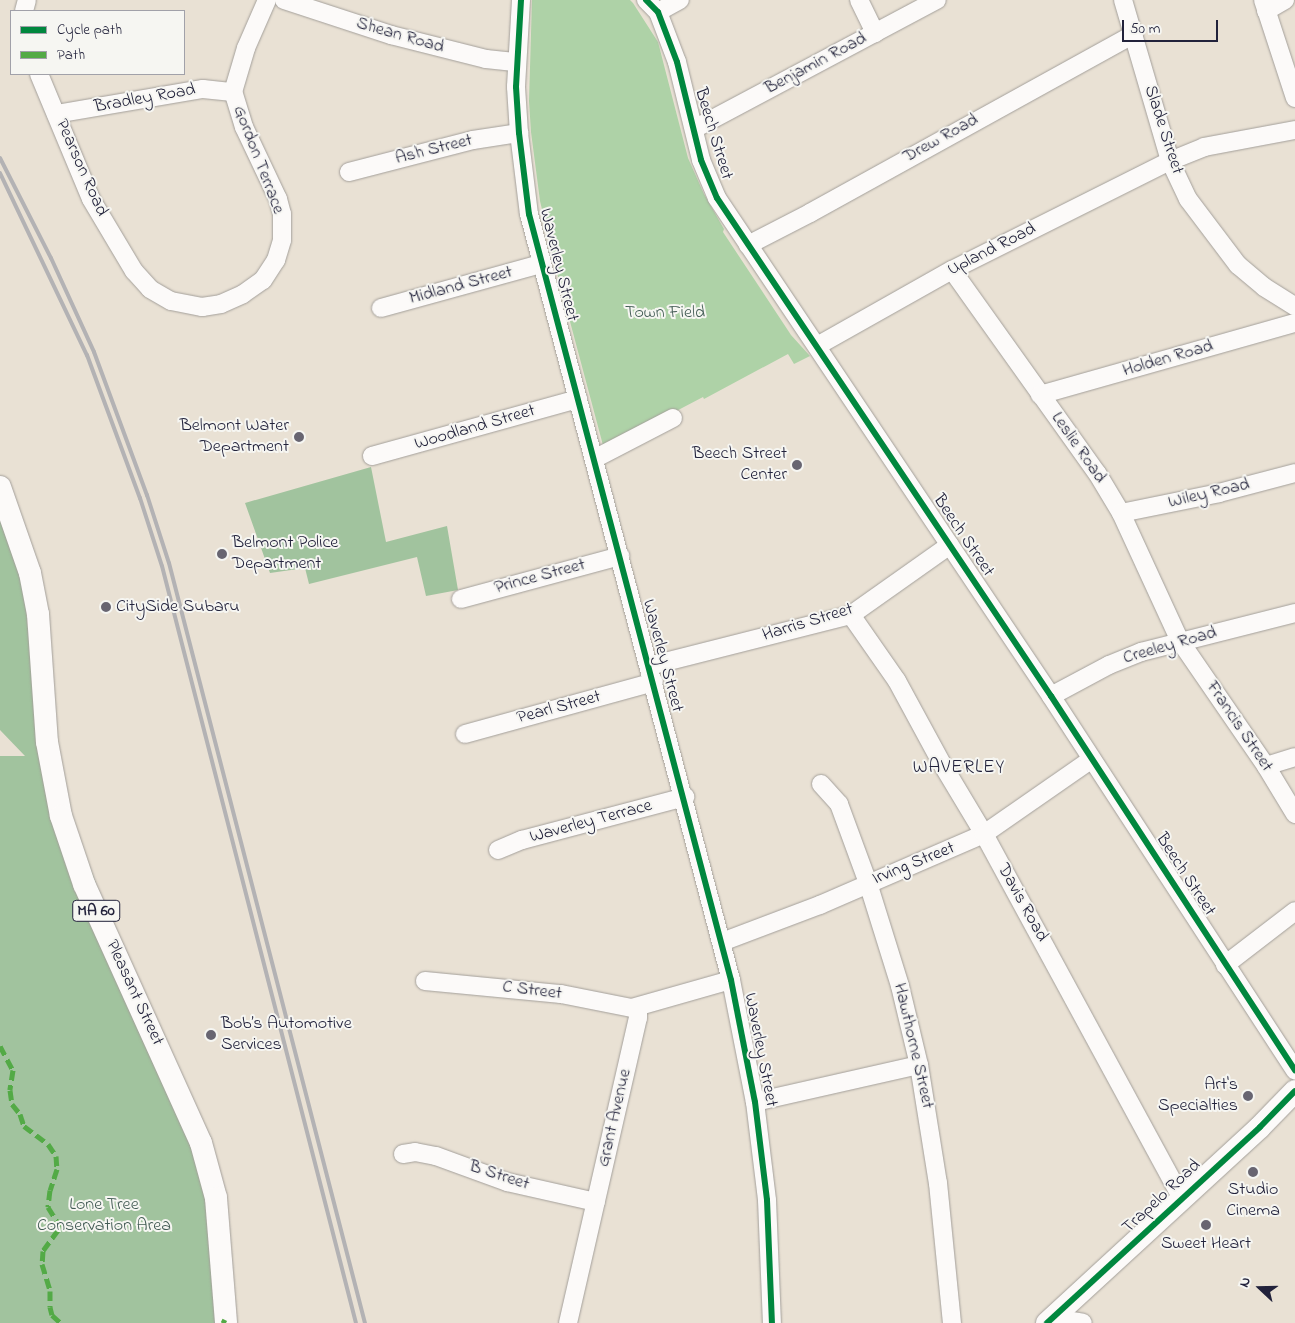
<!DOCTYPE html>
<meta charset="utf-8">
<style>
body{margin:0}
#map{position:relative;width:1295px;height:1323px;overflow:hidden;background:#e9e1d4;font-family:"Indie Flower",sans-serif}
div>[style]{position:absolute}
.green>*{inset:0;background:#aed2a7}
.forest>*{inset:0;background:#a1c39e}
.roads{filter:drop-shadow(0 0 1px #a39f9a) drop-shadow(0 0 1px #a39f9a)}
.minor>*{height:18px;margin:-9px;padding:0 9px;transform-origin:9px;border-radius:9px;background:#fcfaf9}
.major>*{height:22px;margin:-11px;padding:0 11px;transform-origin:11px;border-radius:11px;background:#fcfaf9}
.rail>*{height:4px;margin:-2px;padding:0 2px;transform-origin:2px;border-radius:2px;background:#b3b2b4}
.quiet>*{height:5px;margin-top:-2.5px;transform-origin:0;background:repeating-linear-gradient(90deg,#53aa46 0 10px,transparent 0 15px)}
.cycleway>*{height:6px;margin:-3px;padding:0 3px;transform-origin:3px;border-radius:3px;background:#00873e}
.dots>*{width:14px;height:14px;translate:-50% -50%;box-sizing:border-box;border:2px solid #f6f6f2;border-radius:50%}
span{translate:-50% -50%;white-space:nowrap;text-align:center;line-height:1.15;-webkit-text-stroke:4px #f6f6f2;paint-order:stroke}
.shield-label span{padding:1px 4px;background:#f6f6f2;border:1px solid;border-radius:4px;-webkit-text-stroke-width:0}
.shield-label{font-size:16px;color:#22223b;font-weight:700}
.street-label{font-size:18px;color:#22223b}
.park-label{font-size:18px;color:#425b54}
.poi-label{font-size:18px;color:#22223b}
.right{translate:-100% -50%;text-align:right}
.left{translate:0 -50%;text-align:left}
.neighbourhood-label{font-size:19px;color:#22223b;letter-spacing:1px}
.legend{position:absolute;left:10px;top:10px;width:175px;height:65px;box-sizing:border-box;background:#f6f6f2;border:1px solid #a1a1a9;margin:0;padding:6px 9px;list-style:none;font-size:15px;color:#22223b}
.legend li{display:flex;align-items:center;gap:10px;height:25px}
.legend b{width:25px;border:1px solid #a1a1a9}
.north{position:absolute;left:1235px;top:1263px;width:50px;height:50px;-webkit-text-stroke:4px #f6f6f2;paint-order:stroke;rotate:291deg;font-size:14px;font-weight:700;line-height:20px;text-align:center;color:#22223b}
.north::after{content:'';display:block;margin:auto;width:18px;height:22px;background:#22223b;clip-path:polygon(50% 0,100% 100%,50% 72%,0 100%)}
.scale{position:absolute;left:1122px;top:20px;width:96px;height:22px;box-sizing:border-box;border:2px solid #22223b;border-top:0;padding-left:6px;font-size:15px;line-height:18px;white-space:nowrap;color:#22223b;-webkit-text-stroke:4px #f6f6f2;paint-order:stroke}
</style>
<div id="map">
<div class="green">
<div style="clip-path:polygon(532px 0,630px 0,633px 3px,658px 42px,688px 158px,704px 194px,724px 229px,723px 232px,791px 335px,810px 356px,794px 364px,788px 354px,704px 399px,703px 397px,604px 449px,556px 269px,540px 201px,531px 132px,529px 101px)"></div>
</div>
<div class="forest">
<div style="clip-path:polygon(371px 467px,386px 542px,447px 526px,458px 590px,426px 596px,417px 557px,309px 584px,305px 568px,270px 573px,245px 503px)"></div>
<div style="clip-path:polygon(0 521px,13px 550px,24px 589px,38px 727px,188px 1132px,204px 1186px,217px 1323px,0 1323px,0 756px,25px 756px,0 730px)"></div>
</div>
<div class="roads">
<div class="minor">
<div style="left:284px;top:0;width:113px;rotate:18.1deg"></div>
<div style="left:391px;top:35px;width:98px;rotate:14.2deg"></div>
<div style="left:486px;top:59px;width:31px;rotate:6deg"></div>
<div style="left:521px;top:0;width:87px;rotate:93.3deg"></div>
<div style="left:516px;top:87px;width:46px;rotate:86.3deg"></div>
<div style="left:519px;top:133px;width:82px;rotate:83deg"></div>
<div style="left:529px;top:214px;width:792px;rotate:75.23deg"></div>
<div style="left:731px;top:980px;width:124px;rotate:78.9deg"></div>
<div style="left:755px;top:1102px;width:99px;rotate:83deg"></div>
<div style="left:767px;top:1200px;width:123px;rotate:87.7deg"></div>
<div style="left:646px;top:0;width:17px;rotate:45deg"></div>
<div style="left:658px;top:12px;width:53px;rotate:69.2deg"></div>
<div style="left:677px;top:62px;width:101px;rotate:76.2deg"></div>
<div style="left:701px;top:160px;width:41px;rotate:67.2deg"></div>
<div style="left:717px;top:198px;width:600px;rotate:56.15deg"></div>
<div style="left:1051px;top:696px;width:447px;rotate:56.9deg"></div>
<div style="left:859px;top:0;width:37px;rotate:64deg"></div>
<div style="left:1123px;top:0;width:168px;rotate:73.7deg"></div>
<div style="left:1170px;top:161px;width:42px;rotate:64.7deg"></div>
<div style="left:1188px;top:199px;width:83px;rotate:52.9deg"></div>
<div style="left:1238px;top:265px;width:34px;rotate:40deg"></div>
<div style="left:1264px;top:287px;width:36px;rotate:32deg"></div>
<div style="left:1263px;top:0;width:103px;rotate:71.9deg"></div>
<div style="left:24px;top:11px;width:11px;rotate:-75deg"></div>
<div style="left:1266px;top:11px;width:22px;rotate:-30deg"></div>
<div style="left:658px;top:12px;width:25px;rotate:-29deg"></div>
<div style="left:39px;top:74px;width:135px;rotate:67.4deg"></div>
<div style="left:91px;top:199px;width:84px;rotate:59.2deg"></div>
<div style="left:134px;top:271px;width:24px;rotate:48deg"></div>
<div style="left:150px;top:289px;width:24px;rotate:30deg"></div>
<div style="left:171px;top:301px;width:32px;rotate:11deg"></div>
<div style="left:202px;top:307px;width:19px;rotate:-9deg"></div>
<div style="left:221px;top:304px;width:24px;rotate:-24deg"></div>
<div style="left:243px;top:294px;width:24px;rotate:-35deg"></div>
<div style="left:263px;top:280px;width:24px;rotate:-57deg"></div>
<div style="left:276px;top:260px;width:21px;rotate:-73deg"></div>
<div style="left:282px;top:240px;width:26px;rotate:-90deg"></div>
<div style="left:282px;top:214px;width:16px;rotate:-105deg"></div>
<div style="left:278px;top:199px;width:80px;rotate:-115.3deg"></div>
<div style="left:244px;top:127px;width:37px;rotate:-107deg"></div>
<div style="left:233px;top:92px;width:46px;rotate:-73.5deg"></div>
<div style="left:246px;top:48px;width:52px;rotate:-66.4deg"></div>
<div style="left:56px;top:114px;width:149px;rotate:-9.7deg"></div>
<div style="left:203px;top:89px;width:30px;rotate:6deg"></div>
<div style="left:694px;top:129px;width:275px;rotate:-28deg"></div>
<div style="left:349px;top:172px;width:128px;rotate:-14.5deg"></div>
<div style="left:473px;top:140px;width:47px;rotate:-8.7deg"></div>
<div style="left:748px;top:245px;width:70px;rotate:-27.3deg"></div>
<div style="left:810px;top:213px;width:370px;rotate:-28.9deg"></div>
<div style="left:952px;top:270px;width:249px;rotate:54.5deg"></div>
<div style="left:1097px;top:473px;width:47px;rotate:59deg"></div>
<div style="left:1121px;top:513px;width:141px;rotate:65.3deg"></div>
<div style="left:1180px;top:641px;width:152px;rotate:55.5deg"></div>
<div style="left:1266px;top:766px;width:56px;rotate:58.9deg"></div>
<div style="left:381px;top:308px;width:166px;rotate:-15.4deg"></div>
<div style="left:817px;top:346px;width:155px;rotate:-29.4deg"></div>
<div style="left:952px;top:270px;width:244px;rotate:-26.6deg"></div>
<div style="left:1170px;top:161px;width:37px;rotate:-22deg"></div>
<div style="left:1204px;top:147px;width:93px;rotate:-10.6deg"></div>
<div style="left:1040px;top:395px;width:265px;rotate:-15.8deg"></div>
<div style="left:372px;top:456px;width:214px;rotate:-15.5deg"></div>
<div style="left:594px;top:459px;width:89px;rotate:-27.4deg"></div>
<div style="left:1121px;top:513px;width:100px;rotate:-11.5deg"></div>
<div style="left:1219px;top:493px;width:79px;rotate:-14.7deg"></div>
<div style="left:461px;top:599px;width:165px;rotate:-15.1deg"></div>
<div style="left:851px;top:615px;width:80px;rotate:55.1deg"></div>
<div style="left:897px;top:681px;width:94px;rotate:61.5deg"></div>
<div style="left:942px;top:764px;width:82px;rotate:59deg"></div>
<div style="left:984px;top:834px;width:415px;rotate:61.5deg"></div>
<div style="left:649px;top:666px;width:208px;rotate:-14.2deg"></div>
<div style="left:851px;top:615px;width:121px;rotate:-35.3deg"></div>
<div style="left:1051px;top:696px;width:66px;rotate:-28.1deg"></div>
<div style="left:1109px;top:665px;width:35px;rotate:-22deg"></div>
<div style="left:1141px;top:652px;width:159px;rotate:-14.2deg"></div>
<div style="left:465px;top:734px;width:196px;rotate:-15.4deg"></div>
<div style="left:1266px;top:766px;width:30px;rotate:-17deg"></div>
<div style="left:821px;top:784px;width:27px;rotate:48deg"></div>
<div style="left:839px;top:804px;width:84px;rotate:69.8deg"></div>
<div style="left:868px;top:883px;width:108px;rotate:72.7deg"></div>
<div style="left:900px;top:986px;width:81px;rotate:76.5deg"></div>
<div style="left:919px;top:1065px;width:120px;rotate:80.9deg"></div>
<div style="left:938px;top:1183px;width:141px;rotate:84.3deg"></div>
<div style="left:498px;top:850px;width:26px;rotate:-23deg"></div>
<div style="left:522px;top:840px;width:169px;rotate:-14.8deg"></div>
<div style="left:722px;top:942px;width:105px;rotate:-20.7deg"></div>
<div style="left:820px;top:905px;width:179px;rotate:-23.4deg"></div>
<div style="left:984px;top:834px;width:131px;rotate:-34.8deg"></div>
<div style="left:1225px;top:965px;width:88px;rotate:-37.6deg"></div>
<div style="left:425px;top:981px;width:137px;rotate:5.5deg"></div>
<div style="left:561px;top:994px;width:72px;rotate:11.2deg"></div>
<div style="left:632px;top:1008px;width:103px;rotate:-15.8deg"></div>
<div style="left:755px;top:1102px;width:168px;rotate:-12.7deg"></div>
<div style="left:403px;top:1154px;width:12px;rotate:-9deg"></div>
<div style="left:415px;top:1152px;width:21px;rotate:11deg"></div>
<div style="left:436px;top:1156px;width:76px;rotate:20.1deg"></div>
<div style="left:507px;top:1182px;width:91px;rotate:12.7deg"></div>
<div style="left:1053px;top:1318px;width:30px;rotate:9deg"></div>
<div style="left:568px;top:1323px;width:313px;rotate:-77.1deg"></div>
<div style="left:638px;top:1018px;width:10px;rotate:-90deg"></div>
</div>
<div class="major">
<div style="left:0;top:487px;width:91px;rotate:70.8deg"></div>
<div style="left:30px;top:573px;width:42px;rotate:79deg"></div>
<div style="left:38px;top:614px;width:128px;rotate:86deg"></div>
<div style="left:47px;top:742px;width:75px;rotate:79.3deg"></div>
<div style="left:61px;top:816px;width:72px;rotate:71.3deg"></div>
<div style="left:84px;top:884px;width:284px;rotate:65.7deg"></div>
<div style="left:201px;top:1143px;width:57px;rotate:74.7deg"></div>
<div style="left:216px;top:1198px;width:125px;rotate:85.4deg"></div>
<div style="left:1047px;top:1323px;width:289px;rotate:-42.6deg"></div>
<div style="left:1260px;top:1127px;width:50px;rotate:-45.8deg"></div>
</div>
</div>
<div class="rail">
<div style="left:0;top:158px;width:112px;rotate:63deg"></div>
<div style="left:51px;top:258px;width:103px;rotate:65.4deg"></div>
<div style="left:94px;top:352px;width:153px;rotate:69.7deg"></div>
<div style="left:147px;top:495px;width:71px;rotate:72.1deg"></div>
<div style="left:169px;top:563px;width:785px;rotate:75.54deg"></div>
<div style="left:0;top:173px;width:202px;rotate:64.5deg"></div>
<div style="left:87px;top:355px;width:153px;rotate:69.7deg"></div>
<div style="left:140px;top:498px;width:71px;rotate:72.1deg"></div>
<div style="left:162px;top:566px;width:781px;rotate:75.63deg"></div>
</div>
<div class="quiet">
<div style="left:0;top:1046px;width:27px;rotate:62deg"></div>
<div style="left:13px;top:1070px;width:20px;rotate:99deg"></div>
<div style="left:10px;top:1090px;width:14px;rotate:82deg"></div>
<div style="left:12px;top:1104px;width:13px;rotate:51deg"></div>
<div style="left:20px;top:1114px;width:13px;rotate:72deg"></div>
<div style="left:24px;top:1126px;width:30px;rotate:37deg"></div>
<div style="left:48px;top:1144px;width:14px;rotate:56deg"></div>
<div style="left:56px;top:1156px;width:13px;rotate:86deg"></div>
<div style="left:57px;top:1169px;width:22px;rotate:108deg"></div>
<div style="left:50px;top:1190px;width:17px;rotate:97deg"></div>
<div style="left:48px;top:1207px;width:19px;rotate:58deg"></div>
<div style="left:58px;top:1223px;width:7px;rotate:90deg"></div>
<div style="left:58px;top:1230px;width:26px;rotate:126deg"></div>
<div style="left:43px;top:1251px;width:13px;rotate:94deg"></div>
<div style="left:42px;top:1264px;width:28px;rotate:73deg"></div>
<div style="left:50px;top:1291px;width:16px;rotate:90deg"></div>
<div style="left:50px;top:1307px;width:8px;rotate:76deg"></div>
<div style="left:52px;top:1315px;width:12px;rotate:42deg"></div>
<div style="left:223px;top:1323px;width:4px;rotate:-63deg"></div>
</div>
<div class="cycleway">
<div style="left:521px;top:0;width:87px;rotate:93.3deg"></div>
<div style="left:516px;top:87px;width:46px;rotate:86.3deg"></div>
<div style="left:519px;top:133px;width:82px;rotate:83deg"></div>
<div style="left:529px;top:214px;width:792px;rotate:75.23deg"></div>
<div style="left:731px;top:980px;width:124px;rotate:78.9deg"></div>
<div style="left:755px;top:1102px;width:99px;rotate:83deg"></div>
<div style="left:767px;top:1200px;width:123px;rotate:87.7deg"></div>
<div style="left:646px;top:0;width:17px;rotate:45deg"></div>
<div style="left:658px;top:12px;width:53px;rotate:69.2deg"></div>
<div style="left:677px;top:62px;width:101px;rotate:76.2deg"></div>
<div style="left:701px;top:160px;width:41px;rotate:67.2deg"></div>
<div style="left:717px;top:198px;width:600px;rotate:56.15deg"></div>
<div style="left:1051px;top:696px;width:447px;rotate:56.9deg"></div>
<div style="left:1047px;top:1323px;width:289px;rotate:-42.6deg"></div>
<div style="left:1260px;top:1127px;width:50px;rotate:-45.8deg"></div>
</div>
<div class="dots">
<div style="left:299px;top:437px;background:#686571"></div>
<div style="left:797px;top:465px;background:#686571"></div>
<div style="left:222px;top:554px;background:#686571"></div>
<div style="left:106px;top:607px;background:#686571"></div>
<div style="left:211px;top:1035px;background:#686571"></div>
<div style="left:1248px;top:1096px;background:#686571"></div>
<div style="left:1253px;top:1172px;background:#686571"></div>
<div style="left:1206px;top:1225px;background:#686571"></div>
</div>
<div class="shield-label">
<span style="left:96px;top:911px">MA 60</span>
</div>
<div class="street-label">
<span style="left:400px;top:36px;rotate:16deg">Shean Road</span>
<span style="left:816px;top:64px;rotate:-28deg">Benjamin Road</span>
<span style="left:145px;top:99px;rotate:-10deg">Bradley Road</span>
<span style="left:1163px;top:130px;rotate:72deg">Slade Street</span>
<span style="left:713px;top:134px;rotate:73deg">Beech Street</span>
<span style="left:941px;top:139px;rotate:-29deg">Drew Road</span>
<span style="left:434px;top:150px;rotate:-14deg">Ash Street</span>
<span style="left:258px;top:160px;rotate:69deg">Gordon Terrace</span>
<span style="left:81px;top:168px;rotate:66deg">Pearson Road</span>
<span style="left:992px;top:250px;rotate:-27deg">Upland Road</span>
<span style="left:558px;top:265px;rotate:76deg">Waverley Street</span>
<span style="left:461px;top:286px;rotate:-15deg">Midland Street</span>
<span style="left:1168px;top:359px;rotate:-16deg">Holden Road</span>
<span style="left:475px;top:428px;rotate:-16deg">Woodland Street</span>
<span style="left:1078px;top:448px;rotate:55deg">Leslie Road</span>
<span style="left:1209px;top:494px;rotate:-13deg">Wiley Road</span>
<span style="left:963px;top:536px;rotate:56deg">Beech Street</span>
<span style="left:540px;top:577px;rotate:-15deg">Prince Street</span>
<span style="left:808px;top:623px;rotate:-17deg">Harris Street</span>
<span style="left:1170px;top:646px;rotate:-16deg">Creeley Road</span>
<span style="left:662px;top:656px;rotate:75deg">Waverley Street</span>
<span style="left:559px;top:708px;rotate:-15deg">Pearl Street</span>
<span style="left:1239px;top:727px;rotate:56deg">Francis Street</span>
<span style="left:591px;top:822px;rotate:-15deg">Waverley Terrace</span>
<span style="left:914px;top:864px;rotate:-22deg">Irving Street</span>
<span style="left:1185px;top:875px;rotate:57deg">Beech Street</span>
<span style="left:1022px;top:903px;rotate:61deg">Davis Road</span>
<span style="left:532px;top:991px;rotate:7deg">C Street</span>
<span style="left:134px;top:993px;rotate:65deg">Pleasant Street</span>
<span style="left:913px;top:1046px;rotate:77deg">Hawthorne Street</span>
<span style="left:760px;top:1050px;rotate:79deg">Waverley Street</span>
<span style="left:615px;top:1118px;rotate:-77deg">Grant Avenue</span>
<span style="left:499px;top:1176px;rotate:18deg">B Street</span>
<span style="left:1162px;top:1197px;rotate:-43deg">Trapelo Road</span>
</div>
<div class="park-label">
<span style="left:665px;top:313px">Town Field</span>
<span style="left:104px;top:1216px">Lone Tree<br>Conservation Area</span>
</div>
<div class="poi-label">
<span class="right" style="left:289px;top:437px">Belmont Water<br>Department</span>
<span class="right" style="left:787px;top:465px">Beech Street<br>Center</span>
<span class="left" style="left:232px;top:554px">Belmont Police<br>Department</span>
<span class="left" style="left:116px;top:607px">CitySide Subaru</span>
<span class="left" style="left:221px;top:1035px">Bob’s Automotive<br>Services</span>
<span class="right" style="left:1238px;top:1096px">Art's<br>Specialties</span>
<span style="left:1253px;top:1201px">Studio<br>Cinema</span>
<span style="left:1206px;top:1244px">Sweet Heart</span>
</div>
<div class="neighbourhood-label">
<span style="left:959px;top:768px">WAVERLEY</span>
</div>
<ul class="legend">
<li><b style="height:6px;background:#00873e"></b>Cycle path</li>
<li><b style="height:6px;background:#53aa46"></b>Path</li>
</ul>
<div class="north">N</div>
<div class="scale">50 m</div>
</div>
